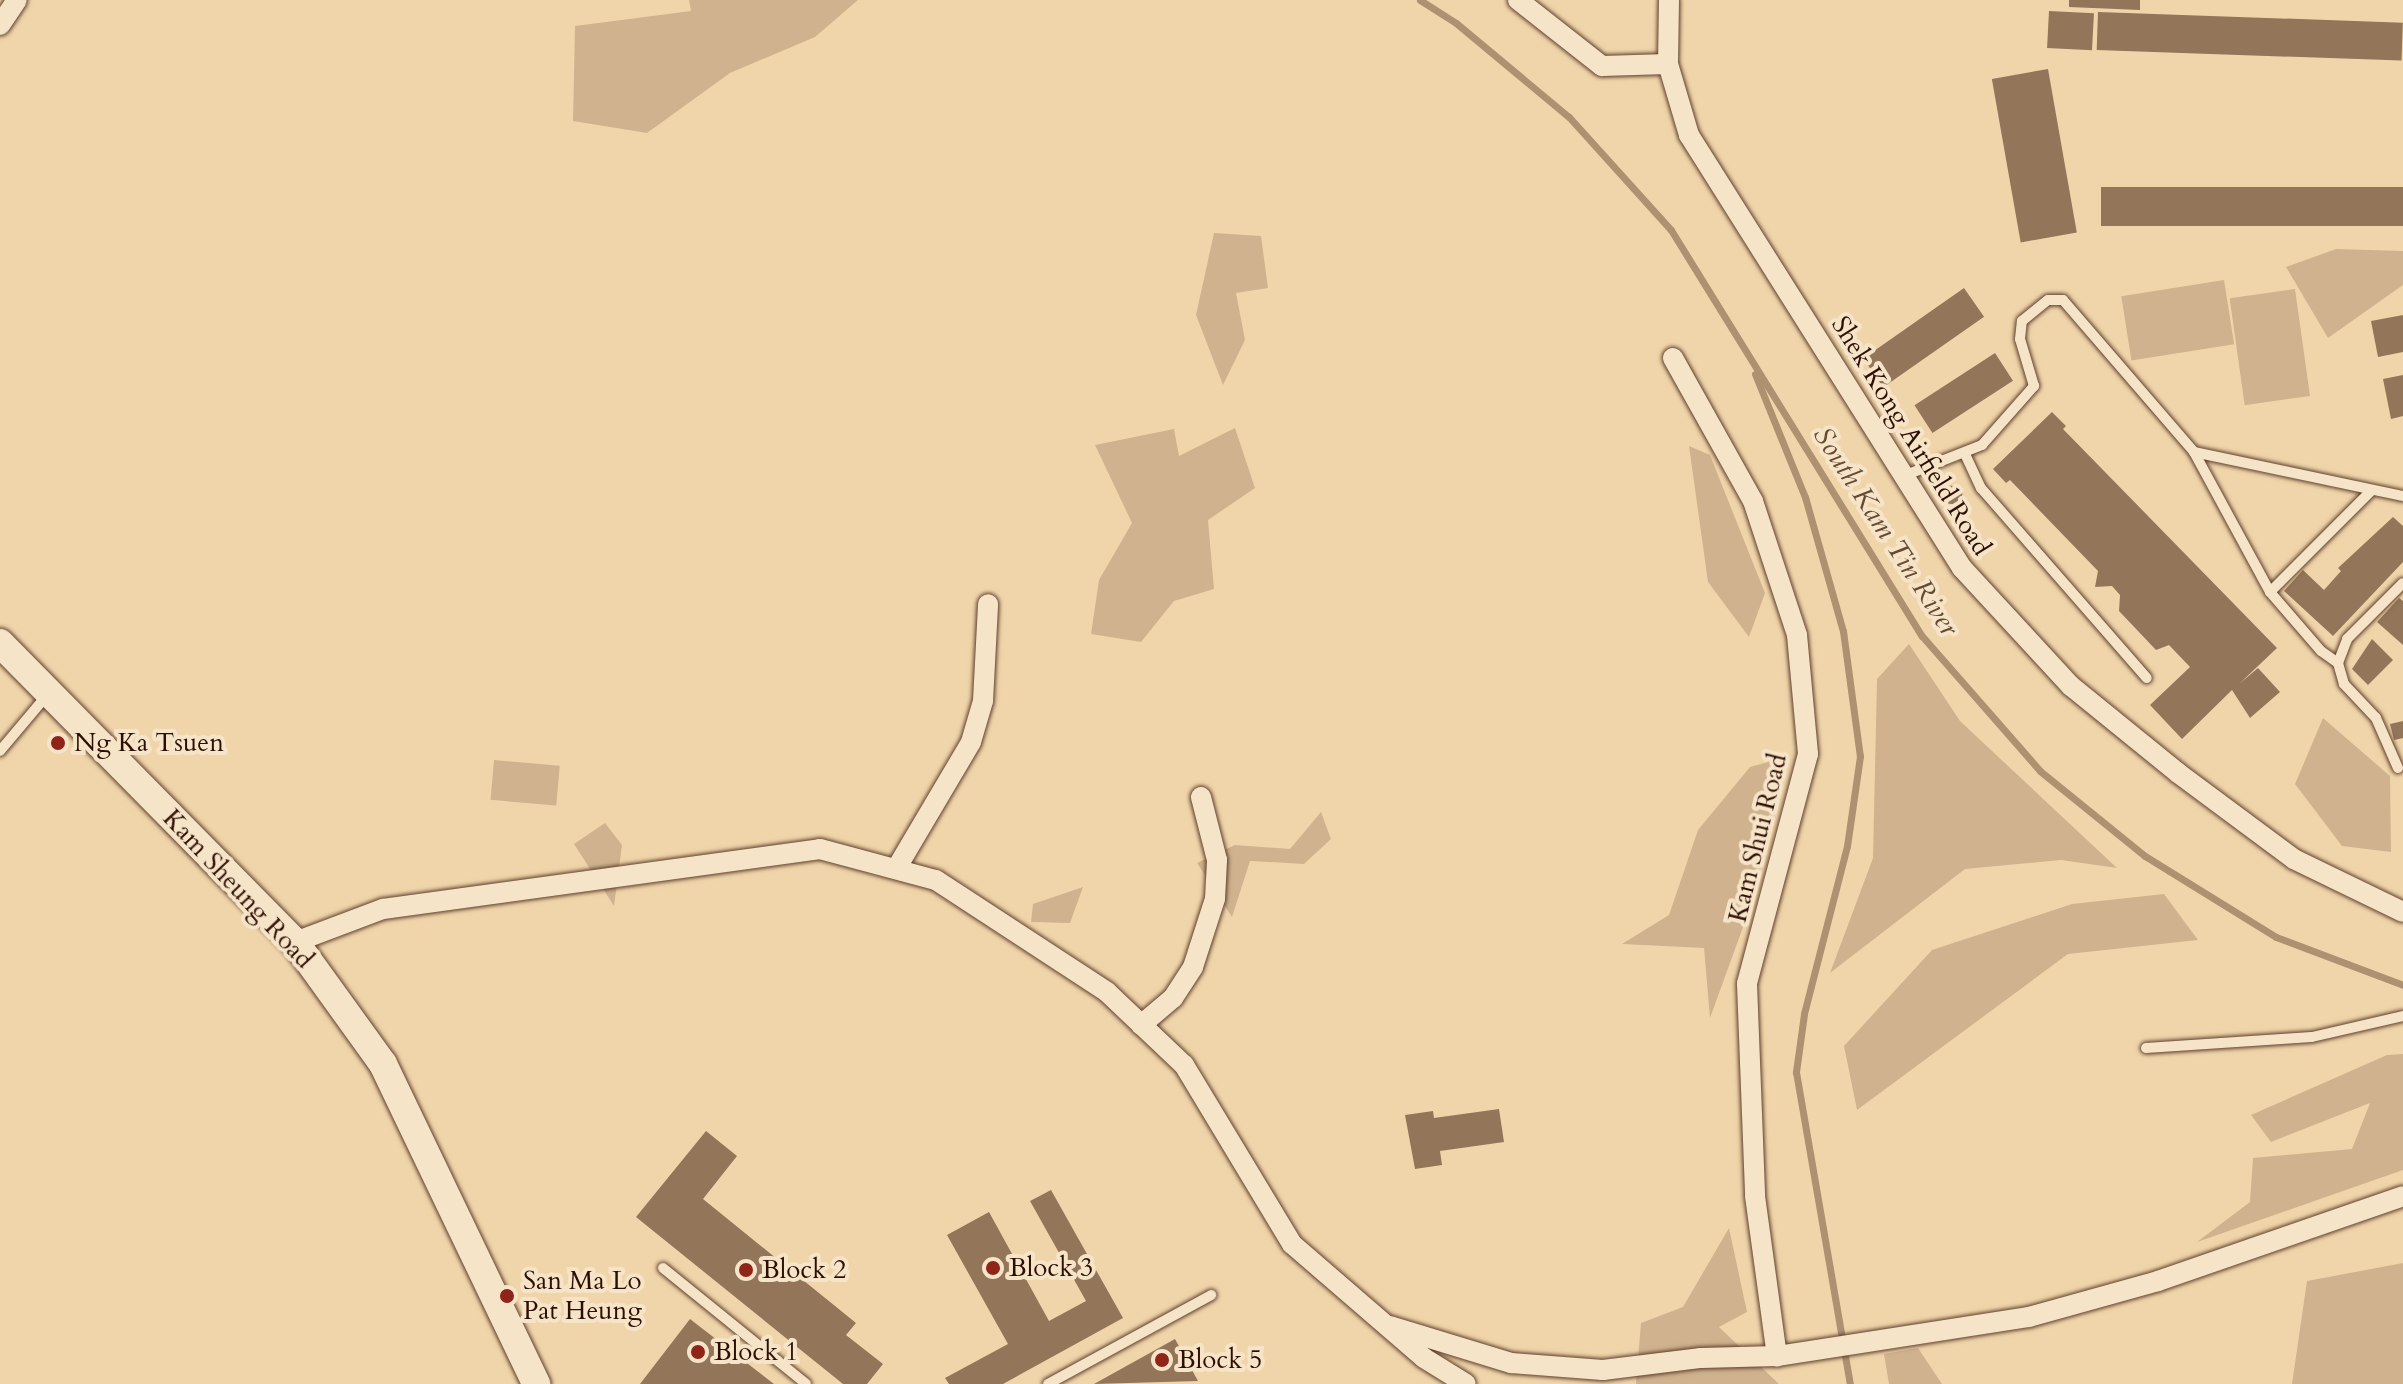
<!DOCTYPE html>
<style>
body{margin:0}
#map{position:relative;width:2403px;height:1384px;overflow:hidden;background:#f1d5aa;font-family:Cardo,serif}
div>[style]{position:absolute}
.green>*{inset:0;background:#d0b38e;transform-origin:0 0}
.stream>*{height:7px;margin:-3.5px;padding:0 3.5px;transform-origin:3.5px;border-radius:3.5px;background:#ae9171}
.building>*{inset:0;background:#93755a;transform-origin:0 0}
.roads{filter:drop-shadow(0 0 2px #5e402d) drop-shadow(0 0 2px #5e402d)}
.lane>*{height:10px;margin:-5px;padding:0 5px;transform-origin:5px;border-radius:5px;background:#f6e4c8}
.street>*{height:20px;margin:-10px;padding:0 10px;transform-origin:10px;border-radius:10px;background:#f6e4c8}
.secondary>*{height:28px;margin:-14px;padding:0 14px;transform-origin:14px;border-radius:14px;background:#f6e4c8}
.dots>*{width:22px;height:22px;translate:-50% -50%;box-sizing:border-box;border:4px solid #f6e4c8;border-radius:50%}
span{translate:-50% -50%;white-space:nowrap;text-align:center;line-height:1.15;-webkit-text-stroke:8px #f6e4c8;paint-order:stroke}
.street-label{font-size:26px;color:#2d0e03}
.poi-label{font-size:26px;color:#2d0e03}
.left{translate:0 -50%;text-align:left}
.water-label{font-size:28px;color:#674934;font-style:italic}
</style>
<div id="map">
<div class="green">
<div style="clip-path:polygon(689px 0,858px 0,815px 37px,730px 73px,647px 133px,573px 121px,575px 26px,691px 11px)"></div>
<div style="clip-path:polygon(1214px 233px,1261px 236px,1268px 288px,1236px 293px,1245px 340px,1223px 385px,1196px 315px)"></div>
<div style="clip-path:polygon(2336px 249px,2403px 251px,2403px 285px,2328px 338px,2286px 267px)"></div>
<div style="left:2224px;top:280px;width:65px;height:104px;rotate:81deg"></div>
<div style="left:2295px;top:289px;width:108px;height:66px;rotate:82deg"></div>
<div style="clip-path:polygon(1235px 428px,1255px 488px,1208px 520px,1214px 589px,1174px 601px,1141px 642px,1091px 634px,1099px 580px,1132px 523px,1095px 445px,1174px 429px,1179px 456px)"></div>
<div style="clip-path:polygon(1689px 446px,1710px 455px,1765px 593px,1749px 637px,1708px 582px)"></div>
<div style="clip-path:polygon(1909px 644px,1960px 721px,2117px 868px,2061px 860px,1965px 869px,1830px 973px,1873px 858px,1877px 679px)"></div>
<div style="clip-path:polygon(2323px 718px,2390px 776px,2391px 852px,2342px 846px,2295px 784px)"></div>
<div style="clip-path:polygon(1779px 759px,1778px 792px,1754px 897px,1710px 1018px,1704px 948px,1622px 944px,1669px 915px,1698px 830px,1750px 767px)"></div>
<div style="left:494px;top:760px;width:66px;height:40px;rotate:5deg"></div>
<div style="clip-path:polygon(1321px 812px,1331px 839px,1304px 864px,1250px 861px,1232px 917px,1197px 863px,1235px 845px,1290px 849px)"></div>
<div style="clip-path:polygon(605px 823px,622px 845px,614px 906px,574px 844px)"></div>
<div style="clip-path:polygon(1083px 887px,1070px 923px,1031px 922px,1033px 904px)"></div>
<div style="clip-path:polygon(2164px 894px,2198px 940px,2068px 954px,1857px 1110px,1844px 1046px,1932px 950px,2072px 904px)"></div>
<div style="clip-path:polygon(2403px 1054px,2403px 1170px,2197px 1242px,2250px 1202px,2253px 1158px,2352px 1149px,2370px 1103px,2271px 1142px,2251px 1115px,2387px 1055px)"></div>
<div style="clip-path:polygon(1729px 1228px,1747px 1312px,1719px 1327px,1779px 1384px,1636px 1384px,1641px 1323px,1683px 1307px)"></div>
<div style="clip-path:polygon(2403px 1263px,2403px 1384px,2292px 1384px,2307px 1281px)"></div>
<div style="clip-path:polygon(1918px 1348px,1942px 1384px,1889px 1384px,1884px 1354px)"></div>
</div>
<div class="stream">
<div style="left:1420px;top:0;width:43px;rotate:32.6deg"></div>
<div style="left:1456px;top:23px;width:147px;rotate:39.8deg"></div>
<div style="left:1569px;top:117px;width:152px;rotate:47.9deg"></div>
<div style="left:1671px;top:230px;width:477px;rotate:58.3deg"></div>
<div style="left:1922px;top:636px;width:179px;rotate:48.8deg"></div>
<div style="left:2040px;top:771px;width:135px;rotate:39deg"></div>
<div style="left:2145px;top:856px;width:154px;rotate:31.7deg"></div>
<div style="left:2276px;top:937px;width:136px;rotate:20.7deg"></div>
<div style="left:1755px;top:374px;width:133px;rotate:67.9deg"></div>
<div style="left:1805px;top:497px;width:139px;rotate:74.2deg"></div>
<div style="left:1843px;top:631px;width:126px;rotate:82.3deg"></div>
<div style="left:1860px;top:756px;width:91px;rotate:98.2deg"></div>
<div style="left:1847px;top:846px;width:173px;rotate:104.4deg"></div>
<div style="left:1804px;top:1014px;width:59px;rotate:97.9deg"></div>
<div style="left:1796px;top:1072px;width:317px;rotate:80.2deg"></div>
</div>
<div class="building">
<div style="clip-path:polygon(2069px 0,2140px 0,2140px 10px,2069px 7px)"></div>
<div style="left:2049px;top:11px;width:45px;height:37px;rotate:3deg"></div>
<div style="left:2098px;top:12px;width:305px;height:38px;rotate:2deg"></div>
<div style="left:2048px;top:69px;width:166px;height:57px;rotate:80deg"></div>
<div style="left:2403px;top:187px;width:39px;height:302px;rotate:90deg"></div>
<div style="left:1964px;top:288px;width:35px;height:123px;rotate:55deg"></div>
<div style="clip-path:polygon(2403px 315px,2403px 352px,2378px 357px,2371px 321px)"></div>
<div style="left:1995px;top:353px;width:33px;height:96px;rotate:57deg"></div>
<div style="clip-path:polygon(2403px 375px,2403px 416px,2391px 419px,2383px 379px)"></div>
<div style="clip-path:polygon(2052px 412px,2066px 426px,2063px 429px,2277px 648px,2239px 684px,2258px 668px,2280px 692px,2250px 718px,2232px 690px,2182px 739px,2150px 705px,2190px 667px,2169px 645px,2156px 650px,2119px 611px,2120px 595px,2112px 586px,2095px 587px,2098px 571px,2010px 480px,2006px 483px,1993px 469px)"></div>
<div style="left:1942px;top:485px;width:21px;height:18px;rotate:5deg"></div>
<div style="clip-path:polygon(2393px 517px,2403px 526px,2403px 562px,2333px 636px,2284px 591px,2303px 570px,2324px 590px,2341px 571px,2338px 568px)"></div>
<div style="clip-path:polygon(2399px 598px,2403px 601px,2403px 645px,2377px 622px)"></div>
<div style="clip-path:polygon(2372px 639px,2393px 660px,2368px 685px,2352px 669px)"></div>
<div style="clip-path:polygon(2403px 721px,2403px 738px,2394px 740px,2390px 724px)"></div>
<div style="clip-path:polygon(1499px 1109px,1504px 1142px,1440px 1151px,1442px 1165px,1415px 1169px,1405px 1115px,1433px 1111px,1434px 1118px)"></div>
<div style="clip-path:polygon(706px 1131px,737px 1156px,703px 1199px,856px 1323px,846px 1335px,883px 1364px,867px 1384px,843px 1384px,636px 1217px)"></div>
<div style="clip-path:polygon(1051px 1190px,1123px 1318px,1003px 1384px,949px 1384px,945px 1378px,1008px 1344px,947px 1235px,989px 1212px,1049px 1321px,1086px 1301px,1030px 1201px)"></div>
<div style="clip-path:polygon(690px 1319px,774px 1384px,640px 1384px)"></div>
<div style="clip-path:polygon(1175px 1339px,1198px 1381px,1094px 1384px)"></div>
</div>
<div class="roads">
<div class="lane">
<div style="left:2194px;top:452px;width:159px;rotate:61.5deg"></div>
<div style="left:2270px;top:592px;width:78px;rotate:49.2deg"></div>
<div style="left:2321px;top:651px;width:21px;rotate:35deg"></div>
<div style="left:1965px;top:454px;width:38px;rotate:65deg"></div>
<div style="left:1981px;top:488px;width:252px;rotate:48.9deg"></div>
<div style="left:1906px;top:475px;width:82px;rotate:-21.5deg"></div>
<div style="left:1982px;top:445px;width:79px;rotate:-48.6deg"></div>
<div style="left:2034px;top:386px;width:49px;rotate:-106.6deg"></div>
<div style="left:2020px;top:339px;width:18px;rotate:-84deg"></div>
<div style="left:2022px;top:321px;width:33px;rotate:-39deg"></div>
<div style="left:2048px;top:300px;width:15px"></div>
<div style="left:2063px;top:300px;width:201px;rotate:49.2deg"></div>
<div style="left:2194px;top:452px;width:214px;rotate:11.9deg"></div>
<div style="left:2270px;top:592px;width:143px;rotate:-45deg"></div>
<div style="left:0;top:751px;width:75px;rotate:-49.9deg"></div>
<div style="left:2398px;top:768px;width:55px;rotate:-113.7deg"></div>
<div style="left:2376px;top:718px;width:47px;rotate:-133.3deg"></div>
<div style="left:2344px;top:684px;width:22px;rotate:-106deg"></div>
<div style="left:2338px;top:663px;width:26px;rotate:-69deg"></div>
<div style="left:2347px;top:639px;width:79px;rotate:-45deg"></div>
<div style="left:2146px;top:1048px;width:166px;rotate:-3.8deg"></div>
<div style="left:2312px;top:1037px;width:93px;rotate:-13deg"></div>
<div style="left:663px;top:1268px;width:184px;rotate:39deg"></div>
<div style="left:1048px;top:1384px;width:186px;rotate:-28.6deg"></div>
</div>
<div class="street">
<div style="left:1518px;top:0;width:107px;rotate:38.2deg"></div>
<div style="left:1602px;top:66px;width:66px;rotate:-1.7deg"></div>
<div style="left:1669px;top:0;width:64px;rotate:90.9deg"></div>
<div style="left:1668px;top:64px;width:74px;rotate:73.5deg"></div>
<div style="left:1689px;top:135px;width:512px;rotate:57.77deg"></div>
<div style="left:1962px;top:568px;width:161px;rotate:47.3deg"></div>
<div style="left:2071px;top:686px;width:138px;rotate:39.1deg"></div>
<div style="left:2178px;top:773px;width:144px;rotate:36.6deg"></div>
<div style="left:2294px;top:859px;width:121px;rotate:25.9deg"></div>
<div style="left:0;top:25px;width:30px;rotate:-56deg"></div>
<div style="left:1673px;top:358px;width:164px;rotate:60.8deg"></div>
<div style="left:1753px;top:501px;width:141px;rotate:71.8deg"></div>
<div style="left:1797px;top:635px;width:120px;rotate:84.7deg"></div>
<div style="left:1808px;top:754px;width:238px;rotate:104.9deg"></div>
<div style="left:1747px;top:984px;width:212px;rotate:87.8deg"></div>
<div style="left:1755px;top:1196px;width:162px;rotate:82.2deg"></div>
<div style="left:896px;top:869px;width:147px;rotate:-59.4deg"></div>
<div style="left:971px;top:742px;width:43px;rotate:-73.7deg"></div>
<div style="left:983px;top:701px;width:97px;rotate:-87deg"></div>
<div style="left:295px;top:942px;width:94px;rotate:-20.6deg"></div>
<div style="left:383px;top:909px;width:441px;rotate:-7.8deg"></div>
<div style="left:820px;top:849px;width:120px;rotate:15deg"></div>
<div style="left:936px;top:880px;width:204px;rotate:33.2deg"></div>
<div style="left:1107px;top:992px;width:106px;rotate:43.5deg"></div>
<div style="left:1184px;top:1065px;width:209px;rotate:58.9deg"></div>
<div style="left:1292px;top:1244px;width:174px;rotate:40.8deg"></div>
<div style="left:1424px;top:1358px;width:49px;rotate:31.8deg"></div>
<div style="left:1141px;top:1025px;width:42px;rotate:-40.2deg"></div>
<div style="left:1173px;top:998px;width:37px;rotate:-57deg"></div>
<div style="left:1193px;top:967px;width:71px;rotate:-72.1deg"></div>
<div style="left:1215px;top:899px;width:39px;rotate:-87deg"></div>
<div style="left:1217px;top:860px;width:65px;rotate:-104.3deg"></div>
<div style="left:1390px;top:1326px;width:127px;rotate:17deg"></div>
<div style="left:1511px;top:1363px;width:92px;rotate:4.4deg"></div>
<div style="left:1603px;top:1370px;width:99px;rotate:-7deg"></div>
<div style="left:1701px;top:1358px;width:76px;rotate:-1.5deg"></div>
<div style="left:1777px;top:1356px;width:255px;rotate:-8.8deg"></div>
<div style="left:2029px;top:1317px;width:134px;rotate:-15.6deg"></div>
<div style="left:2158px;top:1281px;width:259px;rotate:-19.1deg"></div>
</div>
<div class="secondary">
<div style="left:0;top:643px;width:420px;rotate:45.4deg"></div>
<div style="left:295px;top:942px;width:150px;rotate:54.2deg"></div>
<div style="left:383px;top:1064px;width:355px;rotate:64.4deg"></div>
</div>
</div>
<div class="dots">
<div style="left:58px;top:743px;background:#8f2418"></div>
<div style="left:993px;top:1268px;background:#8f2418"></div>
<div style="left:746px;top:1270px;background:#8f2418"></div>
<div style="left:507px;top:1296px;background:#8f2418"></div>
<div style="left:698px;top:1352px;background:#8f2418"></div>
<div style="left:1162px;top:1360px;background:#8f2418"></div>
</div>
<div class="street-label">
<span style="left:1911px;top:436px;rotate:58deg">Shek Kong Airfield Road</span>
<span style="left:1758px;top:838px;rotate:-76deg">Kam Shui Road</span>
<span style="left:238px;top:889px;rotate:47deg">Kam Sheung Road</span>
</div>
<div class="poi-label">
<span class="left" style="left:74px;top:743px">Ng Ka Tsuen</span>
<span class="left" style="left:1009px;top:1268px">Block 3</span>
<span class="left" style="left:762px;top:1270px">Block 2</span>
<span class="left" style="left:523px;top:1296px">San Ma Lo<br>Pat Heung</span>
<span class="left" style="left:714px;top:1352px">Block 1</span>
<span class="left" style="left:1178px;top:1360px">Block 5</span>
</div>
<div class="water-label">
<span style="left:1886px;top:531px;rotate:57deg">South Kam Tin River</span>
</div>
</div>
